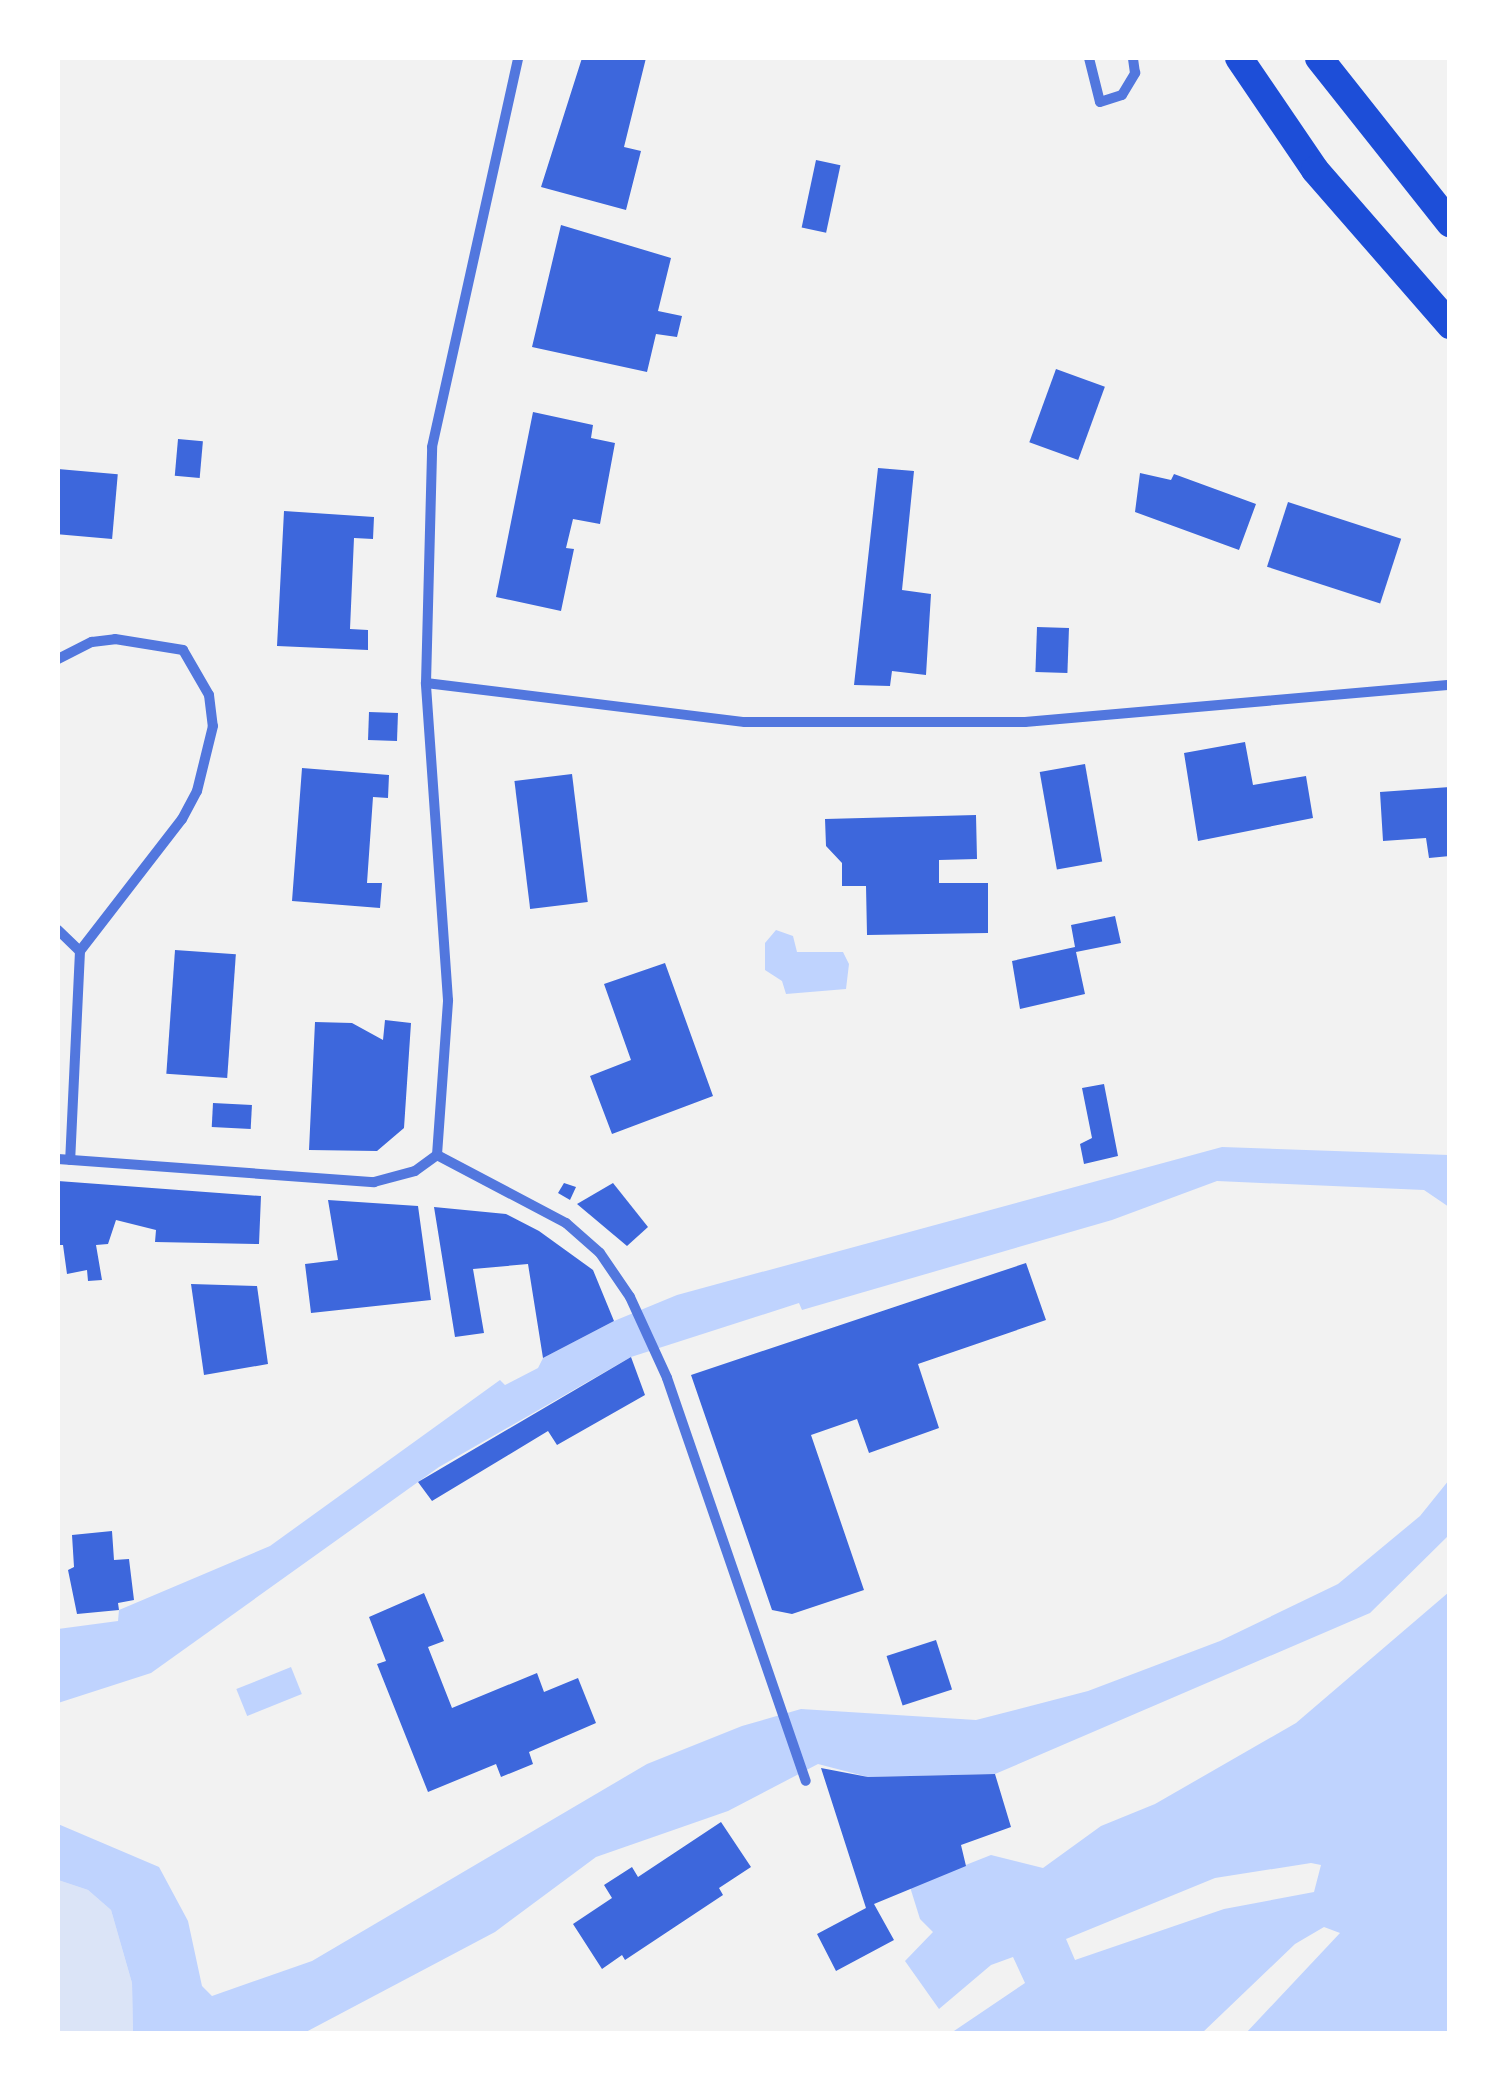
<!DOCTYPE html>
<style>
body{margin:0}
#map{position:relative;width:1507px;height:2091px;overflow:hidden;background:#f2f2f2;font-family:Inter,sans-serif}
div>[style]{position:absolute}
.green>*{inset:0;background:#dbe4f7}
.water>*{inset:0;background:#bfd3fe;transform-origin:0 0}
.building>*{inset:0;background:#3d67dc;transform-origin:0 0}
.minor>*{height:10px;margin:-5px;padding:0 5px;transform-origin:5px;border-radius:5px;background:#5277de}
.trunk>*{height:28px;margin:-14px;padding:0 14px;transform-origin:14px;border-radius:14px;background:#1d4ed8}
span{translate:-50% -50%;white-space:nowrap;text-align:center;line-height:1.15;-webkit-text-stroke:8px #fff;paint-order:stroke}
.frame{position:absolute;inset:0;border:60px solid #fff;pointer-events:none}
</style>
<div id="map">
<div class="green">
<div style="clip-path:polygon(58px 1880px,88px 1890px,111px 1910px,132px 1983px,133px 2033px,58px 2034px)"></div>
</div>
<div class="water">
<div style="clip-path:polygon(776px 930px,793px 936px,797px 952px,843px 952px,849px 964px,846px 989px,786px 994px,782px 981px,765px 970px,765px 943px)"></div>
<div style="clip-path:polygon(1222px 1147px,1449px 1155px,1449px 1207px,1424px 1190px,1217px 1181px,1112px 1220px,802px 1310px,799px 1303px,631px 1357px,439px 1467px,151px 1673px,58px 1703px,58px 1629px,118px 1621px,119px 1610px,270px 1546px,500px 1380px,505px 1385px,538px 1368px,543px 1358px,614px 1321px,677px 1295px)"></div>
<div style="clip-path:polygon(1449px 1480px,1449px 1535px,1370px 1613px,995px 1774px,868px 1777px,818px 1764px,728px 1811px,596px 1857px,495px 1932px,304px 2033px,133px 2033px,132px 1983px,111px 1910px,88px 1890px,58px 1880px,58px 1824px,159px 1867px,188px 1921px,202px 1986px,212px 1996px,312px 1961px,647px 1764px,742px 1726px,801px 1709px,976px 1720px,1088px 1691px,1220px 1641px,1338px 1584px,1420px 1516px)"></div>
<div style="clip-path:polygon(evenodd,1449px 1592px,1449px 2033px,1246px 2033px,1340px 1933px,1324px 1927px,1295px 1944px,1202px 2033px,951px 2033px,1025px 1983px,1013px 1957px,991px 1965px,939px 2009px,905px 1961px,933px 1932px,920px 1919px,910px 1887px,991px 1855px,1043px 1868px,1101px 1826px,1155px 1804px,1296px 1723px,1449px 1592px,1311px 1863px,1321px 1865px,1314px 1892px,1224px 1909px,1075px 1960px,1066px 1939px,1215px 1878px,1311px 1863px)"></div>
<div style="left:291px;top:1667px;width:29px;height:59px;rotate:68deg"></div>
</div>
<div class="building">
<div style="clip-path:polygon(582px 58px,646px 58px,624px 147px,641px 151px,626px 210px,541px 187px)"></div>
<div style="left:816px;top:160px;width:25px;height:69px;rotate:12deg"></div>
<div style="clip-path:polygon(561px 225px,671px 258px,658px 311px,682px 316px,677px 337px,656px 334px,647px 372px,532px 347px)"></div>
<div style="left:1056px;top:369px;width:52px;height:78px;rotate:20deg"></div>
<div style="clip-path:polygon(533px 412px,593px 425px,591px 438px,615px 443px,600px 524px,573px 519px,566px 548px,574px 549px,561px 611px,496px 597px)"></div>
<div style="left:178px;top:439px;width:25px;height:37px;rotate:5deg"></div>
<div style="clip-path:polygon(878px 468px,914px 471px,902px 590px,931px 594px,926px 675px,892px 671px,890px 686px,854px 685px)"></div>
<div style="left:58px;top:469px;width:60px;height:65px;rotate:5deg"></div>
<div style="clip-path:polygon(1140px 473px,1171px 480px,1174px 474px,1256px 504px,1239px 550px,1135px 512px)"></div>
<div style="left:1288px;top:502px;width:119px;height:68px;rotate:18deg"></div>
<div style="clip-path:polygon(284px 511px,374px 517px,373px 539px,354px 538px,350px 629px,368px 630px,368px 650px,277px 646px)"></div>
<div style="left:1037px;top:627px;width:32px;height:45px;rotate:2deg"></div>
<div style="left:369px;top:712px;width:29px;height:28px;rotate:2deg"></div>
<div style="clip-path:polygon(1245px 742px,1253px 785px,1306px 776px,1313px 818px,1198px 841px,1184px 753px)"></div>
<div style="left:1085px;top:764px;width:99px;height:46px;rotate:80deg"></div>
<div style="clip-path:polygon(302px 768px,389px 775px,388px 798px,373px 797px,367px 883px,382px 883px,380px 908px,292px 901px)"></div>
<div style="left:572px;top:774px;width:129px;height:58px;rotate:83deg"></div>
<div style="clip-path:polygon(1450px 787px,1450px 856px,1429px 858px,1426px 838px,1383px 841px,1380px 792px)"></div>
<div style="clip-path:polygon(976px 815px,977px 859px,939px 860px,939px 883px,988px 883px,988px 933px,867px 935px,866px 886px,842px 886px,842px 863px,826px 846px,825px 819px)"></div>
<div style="clip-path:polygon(1115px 916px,1121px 943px,1076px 952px,1085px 994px,1020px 1009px,1012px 961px,1075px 947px,1071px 925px)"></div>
<div style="left:175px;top:950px;width:61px;height:124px;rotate:4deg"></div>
<div style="clip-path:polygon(665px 963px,713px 1096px,612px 1134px,590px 1076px,631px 1060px,604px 984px)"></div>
<div style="clip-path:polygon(385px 1020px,411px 1023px,404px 1128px,377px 1151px,309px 1150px,315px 1022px,352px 1023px,383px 1040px)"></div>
<div style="clip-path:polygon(1104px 1084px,1118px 1156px,1084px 1164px,1080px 1144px,1092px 1138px,1082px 1088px)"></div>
<div style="left:213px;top:1103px;width:39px;height:24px;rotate:3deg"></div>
<div style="clip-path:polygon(58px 1181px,261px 1196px,259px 1244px,155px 1242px,156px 1230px,116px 1220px,108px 1244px,96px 1245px,102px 1280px,88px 1281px,87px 1270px,67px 1274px,63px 1245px,58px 1245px)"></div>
<div style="clip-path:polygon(564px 1183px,576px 1187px,570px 1200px,558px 1193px)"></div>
<div style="clip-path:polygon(613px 1183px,648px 1227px,627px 1246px,577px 1204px)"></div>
<div style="clip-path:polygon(328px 1200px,418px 1206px,431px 1300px,311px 1313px,305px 1264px,338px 1260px)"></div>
<div style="clip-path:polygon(434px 1207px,506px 1214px,539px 1231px,593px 1270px,614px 1321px,543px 1358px,528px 1264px,473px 1269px,484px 1333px,455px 1337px)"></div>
<div style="clip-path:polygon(1026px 1263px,1046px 1320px,918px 1364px,939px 1428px,869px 1453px,857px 1419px,811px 1435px,864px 1590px,792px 1614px,772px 1610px,691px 1375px)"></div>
<div style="clip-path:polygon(191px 1284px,257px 1286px,268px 1364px,204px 1375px)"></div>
<div style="clip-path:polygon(631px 1357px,645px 1395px,557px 1445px,548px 1431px,432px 1501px,418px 1482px)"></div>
<div style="clip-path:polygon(112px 1531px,114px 1560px,129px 1559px,134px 1600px,118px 1603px,119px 1610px,77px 1614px,68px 1570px,74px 1567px,72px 1535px)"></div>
<div style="clip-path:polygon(424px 1593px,444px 1641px,428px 1647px,452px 1708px,537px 1673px,544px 1692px,578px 1678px,596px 1723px,529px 1752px,533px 1764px,501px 1777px,496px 1764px,428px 1792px,377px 1664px,386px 1661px,369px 1617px)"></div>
<div style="left:936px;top:1640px;width:52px;height:52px;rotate:72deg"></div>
<div style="clip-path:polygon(821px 1768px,868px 1777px,995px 1774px,1011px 1827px,961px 1845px,966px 1866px,874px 1904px,894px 1940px,836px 1971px,817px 1934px,866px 1908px)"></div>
<div style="clip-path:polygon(721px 1822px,751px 1867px,719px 1888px,723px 1895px,625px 1960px,622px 1955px,602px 1969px,573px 1924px,612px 1898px,604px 1885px,632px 1867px,638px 1877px)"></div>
</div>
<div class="minor">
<div style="left:1089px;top:58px;width:45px;rotate:76deg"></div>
<div style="left:1100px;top:102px;width:23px;rotate:-18deg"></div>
<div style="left:1122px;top:95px;width:26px;rotate:-59deg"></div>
<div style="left:1135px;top:73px;width:15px;rotate:-98deg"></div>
<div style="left:58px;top:659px;width:38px;rotate:-27deg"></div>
<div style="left:92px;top:642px;width:23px;rotate:-7deg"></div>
<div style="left:115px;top:639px;width:69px;rotate:9.2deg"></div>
<div style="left:183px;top:650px;width:52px;rotate:60deg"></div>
<div style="left:209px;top:695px;width:31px;rotate:83deg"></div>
<div style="left:213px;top:726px;width:67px;rotate:103.8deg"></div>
<div style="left:197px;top:791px;width:32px;rotate:118deg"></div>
<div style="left:182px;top:819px;width:167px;rotate:127.7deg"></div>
<div style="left:80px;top:951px;width:209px;rotate:92.7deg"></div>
<div style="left:426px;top:683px;width:321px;rotate:7deg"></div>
<div style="left:745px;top:722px;width:280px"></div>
<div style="left:1025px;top:722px;width:427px;rotate:-5deg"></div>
<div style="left:58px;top:930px;width:30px;rotate:44deg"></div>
<div style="left:437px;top:1155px;width:146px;rotate:27.8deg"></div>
<div style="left:566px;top:1223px;width:45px;rotate:41.4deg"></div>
<div style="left:600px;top:1253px;width:53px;rotate:55.7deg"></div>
<div style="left:630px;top:1297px;width:89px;rotate:65.4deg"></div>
<div style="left:667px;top:1378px;width:426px;rotate:71deg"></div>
<div style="left:58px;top:1159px;width:317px;rotate:4.2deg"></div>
<div style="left:374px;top:1182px;width:42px;rotate:-15deg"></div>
<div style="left:415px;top:1171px;width:27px;rotate:-36deg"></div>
<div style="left:437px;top:1155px;width:155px;rotate:-85.9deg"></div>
<div style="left:448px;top:1000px;width:318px;rotate:-94deg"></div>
<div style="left:426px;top:683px;width:236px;rotate:-88.5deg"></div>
<div style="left:432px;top:447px;width:398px;rotate:-77.5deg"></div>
</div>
<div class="trunk">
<div style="left:1239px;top:58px;width:135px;rotate:55.8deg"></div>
<div style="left:1315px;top:170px;width:206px;rotate:48.9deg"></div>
<div style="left:1319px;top:58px;width:211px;rotate:51.6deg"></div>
</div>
<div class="frame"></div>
</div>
